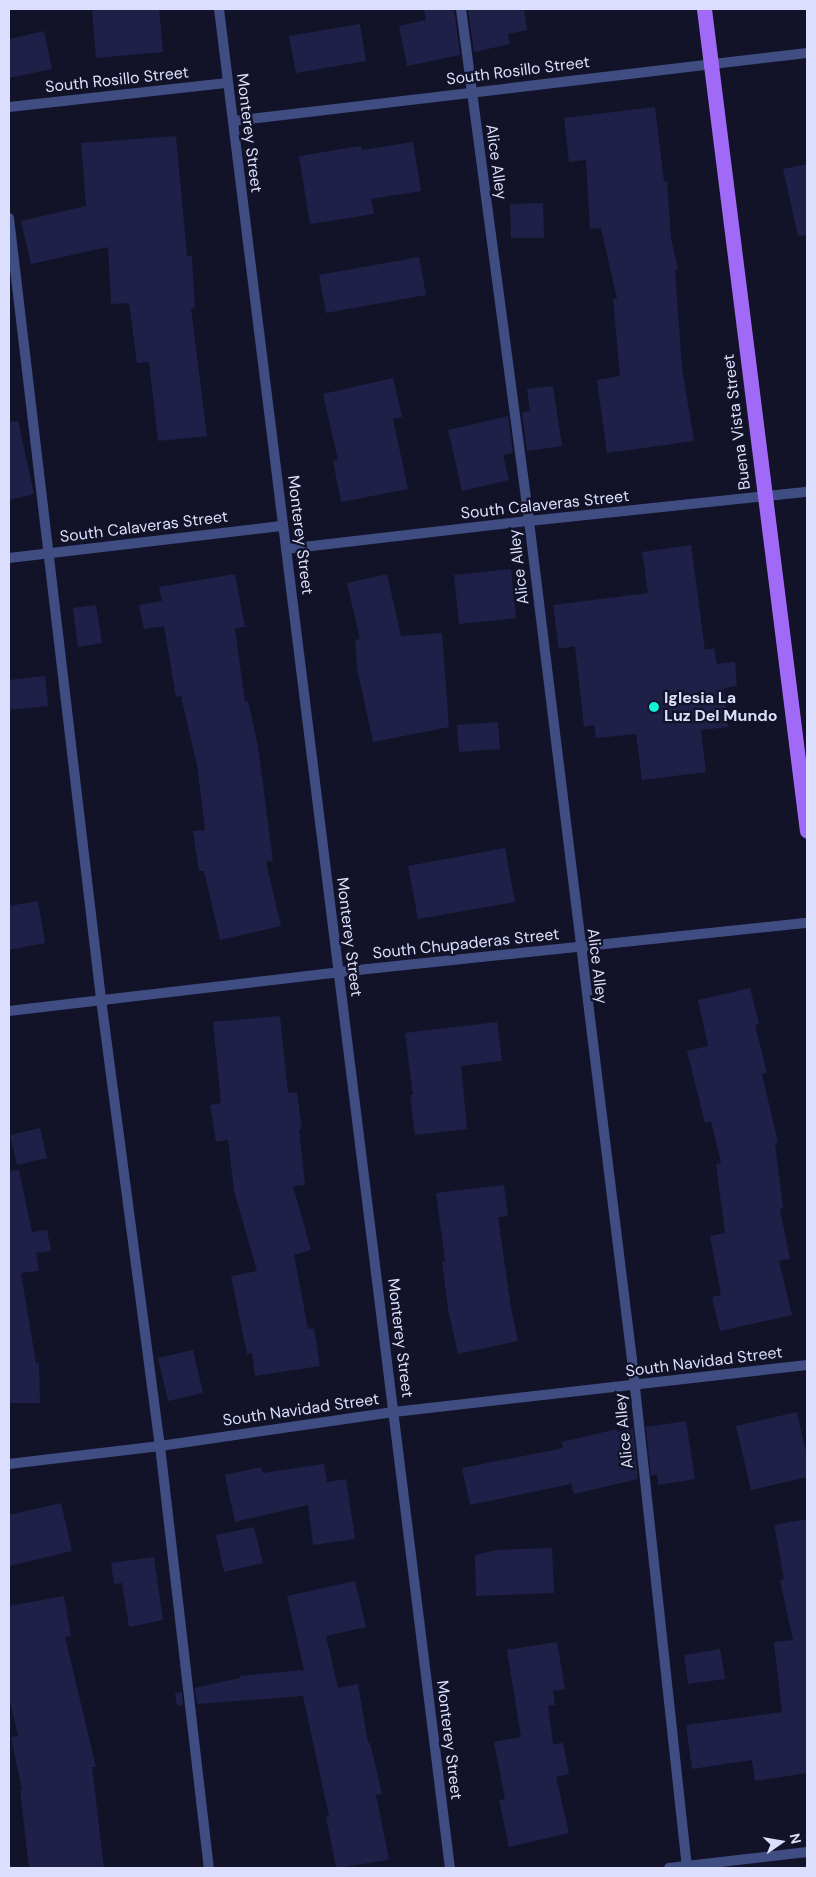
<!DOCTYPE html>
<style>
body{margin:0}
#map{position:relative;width:816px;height:1877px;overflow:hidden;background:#121328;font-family:"DM Sans",sans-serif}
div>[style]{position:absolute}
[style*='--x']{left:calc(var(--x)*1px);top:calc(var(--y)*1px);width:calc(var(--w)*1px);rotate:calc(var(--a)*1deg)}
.building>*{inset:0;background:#1f2047}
.service>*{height:10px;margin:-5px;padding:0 5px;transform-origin:5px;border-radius:5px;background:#404d83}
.minor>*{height:10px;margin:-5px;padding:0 5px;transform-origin:5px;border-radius:5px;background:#404d83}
.primary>*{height:15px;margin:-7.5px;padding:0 7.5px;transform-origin:7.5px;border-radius:7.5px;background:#a069f6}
.dots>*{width:14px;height:14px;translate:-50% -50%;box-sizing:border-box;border:2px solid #121328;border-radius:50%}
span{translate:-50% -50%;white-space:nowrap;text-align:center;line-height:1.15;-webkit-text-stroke:4.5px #121328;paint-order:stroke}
.street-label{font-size:16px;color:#dbdffd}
.poi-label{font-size:16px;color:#dbdffd;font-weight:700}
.left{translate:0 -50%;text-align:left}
.frame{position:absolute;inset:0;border:10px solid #dbdffd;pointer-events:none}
.north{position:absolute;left:756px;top:1817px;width:50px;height:50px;-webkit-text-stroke:4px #121328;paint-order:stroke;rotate:77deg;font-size:14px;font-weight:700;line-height:20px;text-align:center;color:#dbdffd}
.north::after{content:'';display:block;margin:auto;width:18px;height:22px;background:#dbdffd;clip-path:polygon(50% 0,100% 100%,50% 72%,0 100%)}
</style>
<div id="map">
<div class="building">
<div style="clip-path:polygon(92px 9px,159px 9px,163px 52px,96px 58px)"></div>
<div style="clip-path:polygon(424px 9px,454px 9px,460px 55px,407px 66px,399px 26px,426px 20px)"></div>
<div style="clip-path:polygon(468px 9px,524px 9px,527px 30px,508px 34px,510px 44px,474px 52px)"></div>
<div style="clip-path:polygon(360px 24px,366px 61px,296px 73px,289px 36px)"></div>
<div style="clip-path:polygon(44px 31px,52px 69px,9px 78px,9px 39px)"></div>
<div style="clip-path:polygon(655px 107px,664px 182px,667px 181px,671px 238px,678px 269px,675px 270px,682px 368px,694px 441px,607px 453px,597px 380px,620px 376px,613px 299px,617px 299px,601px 228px,590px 229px,586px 160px,569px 162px,564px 118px)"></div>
<div style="clip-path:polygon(176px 136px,187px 256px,192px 256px,195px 308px,191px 309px,207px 436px,158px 441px,149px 362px,137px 363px,129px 303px,111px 304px,108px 247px,31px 264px,21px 221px,86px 206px,81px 143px)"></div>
<div style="clip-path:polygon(413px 142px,421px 191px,371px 199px,374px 214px,310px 224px,299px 156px,361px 146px,362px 150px)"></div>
<div style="clip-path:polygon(807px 164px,807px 235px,798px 236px,783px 169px)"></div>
<div style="clip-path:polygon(543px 203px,544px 238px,511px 238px,510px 204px)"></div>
<div style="clip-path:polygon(419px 257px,426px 295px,326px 313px,319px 275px)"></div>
<div style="clip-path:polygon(393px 378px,402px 417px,393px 419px,408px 489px,341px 502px,333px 461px,338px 460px,323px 394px)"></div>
<div style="clip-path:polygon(553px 386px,562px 446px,527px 451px,522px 413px,530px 411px,527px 389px)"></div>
<div style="clip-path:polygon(508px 416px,513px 453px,503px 455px,509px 480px,462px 491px,448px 430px)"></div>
<div style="clip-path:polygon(18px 421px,34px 494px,9px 500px,9px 422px)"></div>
<div style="clip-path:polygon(691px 545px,705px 650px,714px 648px,717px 664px,735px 662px,737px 686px,724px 688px,728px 727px,701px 730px,706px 772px,642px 780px,636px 734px,596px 738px,594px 725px,584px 727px,575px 646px,559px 649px,553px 605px,648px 593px,642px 552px)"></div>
<div style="clip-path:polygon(511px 569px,516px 618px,459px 624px,454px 575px)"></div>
<div style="clip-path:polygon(235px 574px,245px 627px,235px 628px,245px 702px,248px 701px,258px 746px,273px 861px,266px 862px,281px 926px,220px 940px,204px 871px,199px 871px,193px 831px,205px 830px,197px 765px,181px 696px,176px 697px,164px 626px,144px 629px,139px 605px,162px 601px,159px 587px)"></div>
<div style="clip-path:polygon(387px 574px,401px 636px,442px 633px,449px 727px,373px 742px,359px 677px,358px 677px,355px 640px,360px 639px,347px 583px)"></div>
<div style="clip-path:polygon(96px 605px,102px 643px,78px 647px,73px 608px)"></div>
<div style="clip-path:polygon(45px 676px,48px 706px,9px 710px,9px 680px)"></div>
<div style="clip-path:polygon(498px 722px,500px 749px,459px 752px,457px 725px)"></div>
<div style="clip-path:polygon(505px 848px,515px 902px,418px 919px,408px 866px)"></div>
<div style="clip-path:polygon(38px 901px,45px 943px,9px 950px,9px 906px)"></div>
<div style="clip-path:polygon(750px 988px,759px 1024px,755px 1025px,767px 1073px,762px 1074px,778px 1143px,775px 1143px,783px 1208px,780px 1209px,790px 1259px,779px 1261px,792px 1315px,720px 1331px,712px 1297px,721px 1295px,710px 1236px,725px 1233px,716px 1164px,721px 1163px,711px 1121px,705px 1123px,687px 1051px,708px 1046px,698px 1000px)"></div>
<div style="clip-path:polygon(280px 1016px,288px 1093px,297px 1092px,302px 1129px,299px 1129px,305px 1185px,293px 1186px,311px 1250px,294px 1255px,308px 1329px,314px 1328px,320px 1366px,255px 1376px,252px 1353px,247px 1354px,231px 1276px,257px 1271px,234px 1191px,228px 1140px,216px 1142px,210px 1105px,221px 1103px,213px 1022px)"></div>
<div style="clip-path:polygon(497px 1022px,502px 1061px,461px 1066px,467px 1129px,415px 1135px,410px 1095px,413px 1095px,405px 1033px)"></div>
<div style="clip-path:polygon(40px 1128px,47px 1158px,17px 1165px,10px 1135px)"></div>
<div style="clip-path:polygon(19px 1170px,32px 1232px,47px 1230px,51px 1251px,36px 1253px,39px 1271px,21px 1273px,36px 1363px,39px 1363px,40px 1403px,9px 1403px,9px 1171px)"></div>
<div style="clip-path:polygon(504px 1185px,508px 1216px,498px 1217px,511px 1308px,518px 1341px,458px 1354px,448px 1309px,442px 1261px,445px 1261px,436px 1193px)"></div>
<div style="clip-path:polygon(193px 1350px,203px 1393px,168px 1401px,158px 1358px)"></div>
<div style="clip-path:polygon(797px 1412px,807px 1457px,807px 1477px,751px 1490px,736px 1426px)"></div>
<div style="clip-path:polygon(686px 1421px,695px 1479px,658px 1485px,657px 1474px,651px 1476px,646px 1427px)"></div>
<div style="clip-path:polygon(617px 1429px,617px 1432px,633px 1429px,638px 1479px,574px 1494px,571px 1484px,470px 1505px,462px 1468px,563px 1448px,562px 1442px)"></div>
<div style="clip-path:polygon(324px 1464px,327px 1482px,346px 1479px,355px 1539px,313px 1545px,308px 1505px,235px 1522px,225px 1475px,261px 1467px,263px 1473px)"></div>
<div style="clip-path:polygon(61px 1503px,72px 1551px,9px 1566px,9px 1515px)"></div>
<div style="clip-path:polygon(807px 1519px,807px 1773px,755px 1781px,752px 1760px,692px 1769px,686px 1725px,782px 1712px,774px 1642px,793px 1640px,780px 1580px,784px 1579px,774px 1525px)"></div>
<div style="clip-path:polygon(254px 1527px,263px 1563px,224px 1572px,216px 1535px)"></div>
<div style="clip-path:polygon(552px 1548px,554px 1593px,476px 1596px,475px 1555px,496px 1550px)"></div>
<div style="clip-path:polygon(154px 1557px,163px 1620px,129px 1627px,122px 1583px,114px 1584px,111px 1563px)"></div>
<div style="clip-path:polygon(355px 1581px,366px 1627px,326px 1636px,338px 1688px,358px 1684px,368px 1743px,370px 1743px,382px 1794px,376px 1795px,389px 1860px,336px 1868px,326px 1817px,329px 1816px,303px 1696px,197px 1704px,195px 1688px,240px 1678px,240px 1676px,304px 1670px,287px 1596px)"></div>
<div style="clip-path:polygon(64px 1596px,71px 1636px,65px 1637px,96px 1767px,92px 1767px,104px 1868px,29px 1868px,20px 1790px,22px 1790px,11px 1737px,18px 1736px,9px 1696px,9px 1606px)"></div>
<div style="clip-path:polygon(557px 1642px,565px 1689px,553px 1691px,555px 1705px,548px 1706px,553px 1744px,563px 1743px,569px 1774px,556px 1777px,569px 1833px,509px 1847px,499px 1800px,505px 1799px,494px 1742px,521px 1737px,507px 1650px)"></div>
<div style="clip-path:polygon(720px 1649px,725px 1679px,688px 1684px,684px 1655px)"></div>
<div style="clip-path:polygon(182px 1692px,183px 1705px,177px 1706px,175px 1693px)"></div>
</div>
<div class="service">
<div style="--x:461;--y:9;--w:516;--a:82.43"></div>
<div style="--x:529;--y:521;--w:845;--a:83"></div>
<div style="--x:632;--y:1360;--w:511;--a:83.82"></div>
<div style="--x:9;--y:218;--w:786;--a:83.28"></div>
<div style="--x:101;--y:999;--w:451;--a:82.5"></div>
<div style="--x:160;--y:1446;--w:425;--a:83.4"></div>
</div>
<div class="minor">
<div style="--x:219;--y:9;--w:1873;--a:82.92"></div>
<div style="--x:9;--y:107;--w:220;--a:-6.3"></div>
<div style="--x:233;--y:121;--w:578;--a:-6.76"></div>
<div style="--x:286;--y:549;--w:245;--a:-6.6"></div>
<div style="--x:529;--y:521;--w:280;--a:-6"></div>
<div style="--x:9;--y:558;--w:276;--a:-6.7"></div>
<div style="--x:9;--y:1011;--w:332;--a:-6.7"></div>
<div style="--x:339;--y:972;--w:471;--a:-6"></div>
<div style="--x:9;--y:1464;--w:152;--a:-6.8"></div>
<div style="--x:160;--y:1446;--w:236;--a:-8.3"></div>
<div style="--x:394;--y:1412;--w:416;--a:-6.5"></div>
<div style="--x:669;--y:1868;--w:139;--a:-6.6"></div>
</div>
<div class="primary">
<div style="--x:704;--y:9;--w:828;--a:82.86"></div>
</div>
<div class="dots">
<div style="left:654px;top:707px;background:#13f0d3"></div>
</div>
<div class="street-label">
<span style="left:518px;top:71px;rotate:-7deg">South Rosillo Street</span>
<span style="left:117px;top:80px;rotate:-6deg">South Rosillo Street</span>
<span style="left:249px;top:133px;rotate:83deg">Monterey Street</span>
<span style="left:496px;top:162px;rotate:82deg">Alice Alley</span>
<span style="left:737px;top:422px;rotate:-97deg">Buena Vista Street</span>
<span style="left:545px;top:505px;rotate:-6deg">South Calaveras Street</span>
<span style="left:144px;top:527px;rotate:-7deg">South Calaveras Street</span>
<span style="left:300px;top:535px;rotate:83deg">Monterey Street</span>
<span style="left:519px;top:567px;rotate:-97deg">Alice Alley</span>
<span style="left:349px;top:937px;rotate:83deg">Monterey Street</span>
<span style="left:466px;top:944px;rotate:-6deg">South Chupaderas Street</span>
<span style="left:597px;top:966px;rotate:83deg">Alice Alley</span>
<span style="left:400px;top:1338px;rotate:83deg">Monterey Street</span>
<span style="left:704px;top:1362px;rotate:-7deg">South Navidad Street</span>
<span style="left:301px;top:1410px;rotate:-8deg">South Navidad Street</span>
<span style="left:624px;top:1431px;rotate:-96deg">Alice Alley</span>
<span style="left:449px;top:1740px;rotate:83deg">Monterey Street</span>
</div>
<div class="poi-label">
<span class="left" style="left:664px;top:707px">Iglesia La<br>Luz Del Mundo</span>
</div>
<div class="frame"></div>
<div class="north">N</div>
</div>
